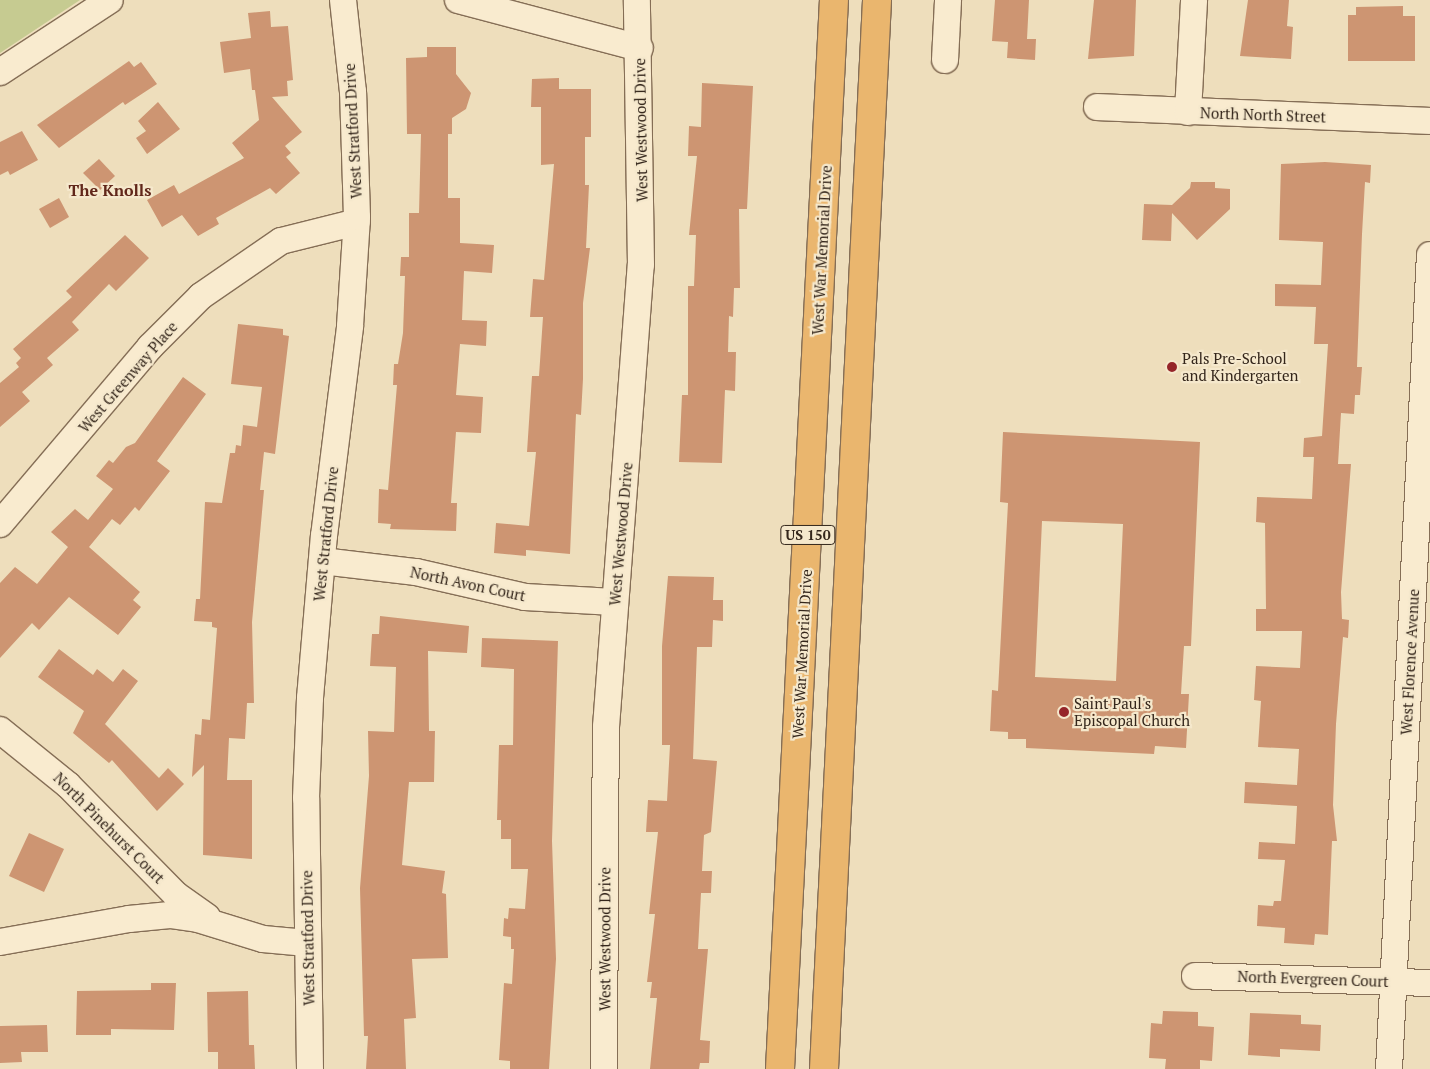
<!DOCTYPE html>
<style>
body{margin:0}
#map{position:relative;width:1430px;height:1069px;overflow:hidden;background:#eedebc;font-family:"PT Serif",serif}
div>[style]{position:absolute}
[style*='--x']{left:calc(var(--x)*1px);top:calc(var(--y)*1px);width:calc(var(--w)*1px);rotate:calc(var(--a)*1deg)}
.green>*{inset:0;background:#c6cb91}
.building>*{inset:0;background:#cd9572}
.roads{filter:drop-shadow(1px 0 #856e56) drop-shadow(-1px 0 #856e56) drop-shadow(0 1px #856e56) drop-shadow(0 -1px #856e56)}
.minor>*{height:26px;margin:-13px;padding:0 13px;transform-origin:13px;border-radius:13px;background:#f9ebcf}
.trunk>*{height:28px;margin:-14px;padding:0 14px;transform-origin:14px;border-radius:14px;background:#eab66e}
.dots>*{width:14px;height:14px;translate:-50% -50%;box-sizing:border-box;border:2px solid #f5e8cc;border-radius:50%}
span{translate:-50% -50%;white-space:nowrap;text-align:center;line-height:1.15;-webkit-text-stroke:4.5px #f5e8cc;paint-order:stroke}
.shield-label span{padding:1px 4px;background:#f5e8cc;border:1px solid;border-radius:4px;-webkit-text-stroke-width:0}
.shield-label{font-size:14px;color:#34261b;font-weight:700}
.street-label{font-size:15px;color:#34261b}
.poi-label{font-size:15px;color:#34261b}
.left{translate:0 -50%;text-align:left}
.neighbourhood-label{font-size:16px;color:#61271a;font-weight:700}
</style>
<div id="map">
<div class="green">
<div style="clip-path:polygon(0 0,80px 0,0 53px)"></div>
</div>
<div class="building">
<div style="clip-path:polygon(995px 0,1029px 0,1027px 39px,1036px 39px,1035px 60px,1007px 58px,1008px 42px,992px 41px)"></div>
<div style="clip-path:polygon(1094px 0,1136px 0,1134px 56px,1088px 59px)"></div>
<div style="clip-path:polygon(1248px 0,1289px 0,1287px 26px,1293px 27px,1291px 59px,1240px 56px)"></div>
<div style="clip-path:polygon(1403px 6px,1403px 16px,1415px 16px,1415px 61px,1348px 61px,1348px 15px,1356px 15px,1356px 7px)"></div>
<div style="clip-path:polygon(270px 11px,271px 27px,288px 26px,293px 80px,287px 81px,288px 96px,272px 97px,302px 132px,285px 146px,291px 153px,286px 157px,300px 173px,276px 194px,270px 188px,216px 218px,219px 224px,198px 236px,182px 215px,162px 227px,147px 200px,174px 185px,179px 194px,244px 158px,232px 143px,259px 120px,255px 90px,252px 90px,250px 69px,224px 73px,220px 42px,251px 38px,248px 13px)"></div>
<div style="clip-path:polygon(427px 47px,456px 47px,456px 74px,471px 93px,466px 109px,452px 118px,452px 134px,448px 134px,448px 198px,460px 198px,460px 243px,494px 245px,492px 273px,464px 271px,462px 320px,487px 321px,486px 346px,460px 344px,456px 395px,483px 397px,481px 433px,456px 432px,451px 503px,457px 503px,456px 531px,390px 529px,391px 524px,378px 523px,379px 489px,388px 490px,397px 385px,393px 385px,394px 364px,398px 364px,403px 333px,405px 276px,400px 276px,401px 257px,409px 257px,409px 213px,419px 213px,421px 134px,407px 134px,406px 58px,427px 57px)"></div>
<div style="clip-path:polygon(129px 61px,134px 67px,141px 62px,157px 84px,125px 105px,123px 102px,59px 148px,37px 125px)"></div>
<div style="clip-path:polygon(559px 78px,559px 89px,591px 89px,591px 137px,585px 137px,585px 185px,589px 185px,586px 248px,590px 248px,583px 303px,583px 379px,581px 415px,576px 414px,570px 554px,526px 550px,526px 556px,494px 553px,496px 523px,529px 526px,536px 452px,527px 452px,532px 376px,539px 376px,543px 317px,530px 317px,533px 279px,544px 280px,554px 164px,541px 165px,541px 107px,531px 107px,532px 79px)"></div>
<div style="clip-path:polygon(702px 83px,753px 86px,747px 209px,739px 209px,740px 288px,734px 288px,733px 317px,729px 316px,728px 352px,736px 352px,735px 391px,725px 390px,722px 463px,679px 462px,682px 395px,688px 395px,688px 286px,694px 286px,696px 235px,689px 235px,697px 156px,688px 156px,689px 126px,701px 127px)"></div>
<div style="clip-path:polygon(158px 102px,180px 129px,147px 154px,136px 138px,146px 131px,138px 121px)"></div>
<div style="clip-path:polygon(22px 131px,38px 160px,10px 175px,8px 171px,0 175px,0 142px)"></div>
<div style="clip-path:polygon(99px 159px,115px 176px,100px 190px,83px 173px)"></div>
<div style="clip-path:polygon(1325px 162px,1371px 165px,1370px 183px,1365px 182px,1362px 234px,1357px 367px,1362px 367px,1360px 395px,1355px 395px,1354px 414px,1341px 413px,1338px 464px,1351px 464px,1341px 592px,1342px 619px,1349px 620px,1348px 638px,1343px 637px,1336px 724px,1333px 805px,1337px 841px,1332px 841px,1328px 935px,1315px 934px,1314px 945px,1284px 943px,1285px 928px,1257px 926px,1258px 905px,1273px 906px,1274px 901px,1281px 901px,1285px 860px,1258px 859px,1259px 842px,1295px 844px,1297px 806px,1244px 803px,1245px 782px,1297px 785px,1299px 749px,1258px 747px,1261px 701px,1254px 700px,1256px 666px,1300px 668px,1302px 631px,1256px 631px,1256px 609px,1266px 609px,1265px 523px,1256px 522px,1257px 497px,1312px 499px,1314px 457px,1303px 457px,1304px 438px,1322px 436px,1328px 344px,1314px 344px,1316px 307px,1275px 306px,1275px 284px,1321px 285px,1323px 242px,1279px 240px,1281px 164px)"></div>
<div style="clip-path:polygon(1191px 182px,1215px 182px,1215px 188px,1230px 189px,1230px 209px,1197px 240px,1172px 213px,1171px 241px,1142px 240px,1144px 204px,1172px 205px,1190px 188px)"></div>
<div style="clip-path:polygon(59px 198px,69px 217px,50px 228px,39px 209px)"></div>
<div style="clip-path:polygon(125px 235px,149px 258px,116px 291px,109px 284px,72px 322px,79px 330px,47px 358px,53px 365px,22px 392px,30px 401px,0 427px,0 383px,19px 367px,16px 363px,21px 358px,13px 349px,72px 297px,66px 291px)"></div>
<div style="clip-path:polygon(238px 324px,283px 329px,283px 335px,289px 336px,275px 454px,264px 452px,260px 490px,264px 490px,252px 622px,254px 703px,247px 703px,245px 739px,229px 738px,227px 780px,252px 780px,252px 859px,203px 855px,204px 765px,192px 777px,195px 734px,201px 735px,202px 719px,210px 720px,217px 628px,212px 627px,212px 622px,194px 621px,196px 599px,200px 599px,205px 502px,222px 503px,230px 453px,235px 453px,236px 445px,241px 446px,243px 425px,257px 427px,262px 387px,231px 384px)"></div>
<div style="clip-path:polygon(183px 377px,206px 394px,157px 461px,170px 471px,139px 511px,135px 507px,120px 525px,112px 519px,89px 547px,140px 592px,133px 600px,141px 607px,118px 635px,69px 597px,39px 630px,32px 623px,0 658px,0 583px,15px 567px,37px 584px,68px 547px,51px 532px,75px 509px,88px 520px,113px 489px,96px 476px,109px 460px,113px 463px,126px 447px,135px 443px)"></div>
<div style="clip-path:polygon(evenodd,1003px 432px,1200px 442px,1191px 646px,1184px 646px,1181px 694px,1189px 694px,1186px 748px,1155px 746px,1154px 754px,1026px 748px,1026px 739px,1008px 739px,1008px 732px,990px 731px,992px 690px,998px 691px,1008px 503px,1000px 502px,1003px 432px,1042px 521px,1123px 524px,1116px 681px,1035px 677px,1042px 521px)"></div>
<div style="clip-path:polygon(668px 576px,714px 577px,713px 600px,723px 600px,723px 621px,713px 620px,712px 647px,697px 647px,693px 759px,717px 761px,711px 832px,704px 835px,702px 871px,712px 871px,711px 893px,701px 893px,698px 949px,708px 949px,700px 1040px,710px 1041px,709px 1063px,700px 1063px,699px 1069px,650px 1069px,657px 998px,650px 998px,652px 982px,647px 982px,655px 914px,649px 914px,658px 832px,646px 832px,648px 800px,667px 801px,670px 745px,662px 745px,662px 646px)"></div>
<div style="clip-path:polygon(380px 616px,469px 626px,467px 653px,428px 651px,429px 731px,435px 731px,434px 782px,409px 782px,402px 865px,445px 871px,442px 893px,446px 894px,448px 958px,412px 959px,416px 1018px,404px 1019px,406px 1069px,366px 1069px,368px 1036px,364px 1036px,360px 888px,369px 776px,368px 731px,394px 732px,396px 667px,370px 666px,372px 634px,379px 634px)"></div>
<div style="clip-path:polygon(482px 638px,558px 641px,552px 841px,556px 959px,549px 1069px,510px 1069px,510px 1061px,499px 1060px,504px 983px,512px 984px,514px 949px,511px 949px,511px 937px,503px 936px,504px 918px,508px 919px,509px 908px,525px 909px,528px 869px,511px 869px,511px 839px,501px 839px,501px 820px,497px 820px,499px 745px,513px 745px,514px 669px,481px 667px)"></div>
<div style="clip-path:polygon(59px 649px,93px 675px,97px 669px,113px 682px,123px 669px,138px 681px,105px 724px,159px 778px,168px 768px,184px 784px,157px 811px,112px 760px,109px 763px,73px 733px,84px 711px,38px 677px)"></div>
<div style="clip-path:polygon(29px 833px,64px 849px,44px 892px,9px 876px)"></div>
<div style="clip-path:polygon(151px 983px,176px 983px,174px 1030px,111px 1029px,111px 1035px,76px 1035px,77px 991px,151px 990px)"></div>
<div style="clip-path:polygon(248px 991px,249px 1045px,254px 1045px,255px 1069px,218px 1069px,218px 1052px,208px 1052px,207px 992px)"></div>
<div style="clip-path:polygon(1163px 1011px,1198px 1012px,1198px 1026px,1214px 1027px,1212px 1061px,1200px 1060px,1200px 1069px,1165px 1069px,1166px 1059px,1149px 1058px,1151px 1023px,1162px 1024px)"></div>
<div style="clip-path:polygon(1250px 1013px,1301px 1015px,1301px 1024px,1321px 1025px,1320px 1051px,1280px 1049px,1280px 1057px,1248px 1055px)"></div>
<div style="clip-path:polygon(47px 1025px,48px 1052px,21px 1052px,22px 1062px,0 1063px,0 1026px)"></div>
</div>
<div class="roads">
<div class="minor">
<div style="--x:458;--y:0;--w:188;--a:14.8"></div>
<div style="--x:945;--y:60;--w:60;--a:-87.1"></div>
<div style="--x:0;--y:72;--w:131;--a:-33.2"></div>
<div style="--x:1097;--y:107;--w:333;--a:2.4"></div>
<div style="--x:1188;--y:112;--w:112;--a:-86.9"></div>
<div style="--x:0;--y:524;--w:232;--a:-49.7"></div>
<div style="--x:150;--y:347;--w:72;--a:-45"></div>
<div style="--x:201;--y:296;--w:97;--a:-34.5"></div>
<div style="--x:281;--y:241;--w:78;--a:-14"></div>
<div style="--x:322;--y:561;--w:95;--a:6.7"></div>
<div style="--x:416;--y:572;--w:112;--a:12.9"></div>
<div style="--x:525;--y:597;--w:89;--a:3.2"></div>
<div style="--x:0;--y:730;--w:87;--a:39"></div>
<div style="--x:68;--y:785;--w:154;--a:45.5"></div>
<div style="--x:176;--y:895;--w:38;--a:35"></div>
<div style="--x:0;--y:942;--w:131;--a:-10.1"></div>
<div style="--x:129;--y:919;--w:41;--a:-5.6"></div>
<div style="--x:170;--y:915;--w:28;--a:8"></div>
<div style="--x:198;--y:919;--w:68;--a:17.1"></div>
<div style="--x:263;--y:939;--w:44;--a:5.2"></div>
<div style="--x:1195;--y:976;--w:235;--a:1.7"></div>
<div style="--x:310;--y:1069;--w:271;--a:-90.8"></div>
<div style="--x:306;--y:798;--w:100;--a:-87.7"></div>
<div style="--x:310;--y:698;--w:163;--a:-85.1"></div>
<div style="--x:324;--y:536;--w:212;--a:-82.9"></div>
<div style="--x:350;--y:326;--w:109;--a:-86.3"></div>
<div style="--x:357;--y:217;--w:125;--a:-91.8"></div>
<div style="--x:353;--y:92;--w:93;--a:-96.2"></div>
<div style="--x:604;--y:1069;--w:342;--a:-89.7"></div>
<div style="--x:606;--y:727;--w:463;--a:-85.7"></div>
<div style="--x:641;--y:265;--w:265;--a:-90.9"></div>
<div style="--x:1389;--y:1069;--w:815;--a:-87.12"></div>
</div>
<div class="trunk">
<div style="--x:780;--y:1069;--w:1070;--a:-87.11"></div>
<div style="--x:824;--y:1069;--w:1070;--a:-87.16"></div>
</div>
</div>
<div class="dots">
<div style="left:1172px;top:367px;background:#952529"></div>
<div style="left:1064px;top:712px;background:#952529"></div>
</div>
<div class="shield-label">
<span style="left:808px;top:535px">US 150</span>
</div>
<div class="street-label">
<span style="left:1263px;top:115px;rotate:2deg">North North Street</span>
<span style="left:641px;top:130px;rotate:-91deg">West Westwood Drive</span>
<span style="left:353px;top:131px;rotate:-93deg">West Stratford Drive</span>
<span style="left:822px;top:250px;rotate:-87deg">West War Memorial Drive</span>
<span style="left:128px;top:377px;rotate:-49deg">West Greenway Place</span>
<span style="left:326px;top:534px;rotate:-84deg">West Stratford Drive</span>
<span style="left:621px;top:534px;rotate:-85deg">West Westwood Drive</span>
<span style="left:468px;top:584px;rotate:12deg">North Avon Court</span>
<span style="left:802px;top:654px;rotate:-87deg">West War Memorial Drive</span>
<span style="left:1410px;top:662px;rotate:-87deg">West Florence Avenue</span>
<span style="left:109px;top:828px;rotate:45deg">North Pinehurst Court</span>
<span style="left:308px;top:938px;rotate:-91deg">West Stratford Drive</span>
<span style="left:605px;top:939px;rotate:-90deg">West Westwood Drive</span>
<span style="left:1313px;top:979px;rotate:2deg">North Evergreen Court</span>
</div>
<div class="poi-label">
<span class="left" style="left:1182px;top:367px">Pals Pre-School<br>and Kindergarten</span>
<span class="left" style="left:1074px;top:712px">Saint Paul's<br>Episcopal Church</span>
</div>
<div class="neighbourhood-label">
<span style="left:110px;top:190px">The Knolls</span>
</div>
</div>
